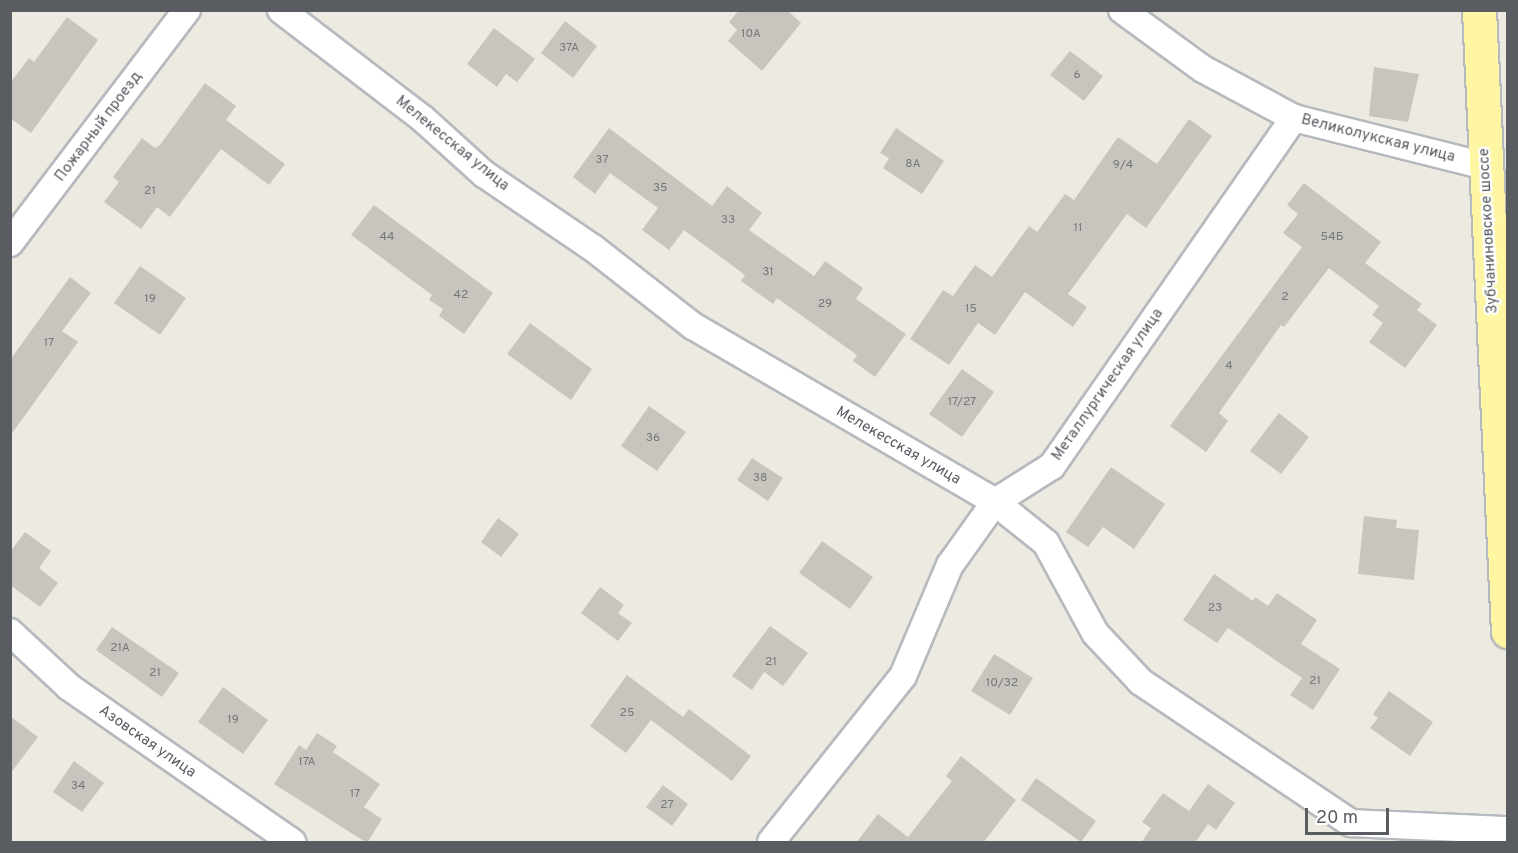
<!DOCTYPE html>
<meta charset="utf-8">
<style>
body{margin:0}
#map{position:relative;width:1518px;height:853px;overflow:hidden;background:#edebe1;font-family:Overpass,sans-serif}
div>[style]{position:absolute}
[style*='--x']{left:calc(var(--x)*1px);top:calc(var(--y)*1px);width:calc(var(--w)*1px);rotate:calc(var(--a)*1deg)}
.building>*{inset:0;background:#c8c5be}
.roads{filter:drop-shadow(2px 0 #b6b9be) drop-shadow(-2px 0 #b6b9be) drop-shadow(0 2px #b6b9be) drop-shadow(0 -2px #b6b9be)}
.street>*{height:26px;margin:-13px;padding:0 13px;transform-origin:13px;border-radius:13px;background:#fff}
.primary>*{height:33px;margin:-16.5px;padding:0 16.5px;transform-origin:16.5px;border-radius:16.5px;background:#fff6a4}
span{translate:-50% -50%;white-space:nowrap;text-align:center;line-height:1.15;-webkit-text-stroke:4.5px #fff;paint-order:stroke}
.number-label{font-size:12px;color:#757779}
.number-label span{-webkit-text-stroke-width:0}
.street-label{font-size:15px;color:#595d62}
.frame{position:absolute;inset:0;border:12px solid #595d62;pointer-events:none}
.scale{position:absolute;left:1305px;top:808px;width:84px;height:27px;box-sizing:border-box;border:3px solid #595d62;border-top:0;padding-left:8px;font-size:18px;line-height:21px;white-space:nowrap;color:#595d62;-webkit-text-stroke:4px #fff;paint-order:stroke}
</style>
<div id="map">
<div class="building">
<div style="clip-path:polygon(739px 10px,787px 10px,801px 23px,762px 71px,728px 41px,737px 30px,729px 22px)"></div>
<div style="clip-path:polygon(67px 17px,98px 40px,31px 133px,10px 118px,10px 83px,29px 58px,34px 62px)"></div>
<div style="clip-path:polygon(565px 21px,597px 46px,573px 78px,541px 53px)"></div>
<div style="clip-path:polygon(494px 28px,535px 59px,517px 82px,506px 74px,497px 87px,467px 64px)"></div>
<div style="clip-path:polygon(1070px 51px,1103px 76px,1084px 101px,1050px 75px)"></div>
<div style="clip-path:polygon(1374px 67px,1419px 74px,1408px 122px,1369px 116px)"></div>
<div style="clip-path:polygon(205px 83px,236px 106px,226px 120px,285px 164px,269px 185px,221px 149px,170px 217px,157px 207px,141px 229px,104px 202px,119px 182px,113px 177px,142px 138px,155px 148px,160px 145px)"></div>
<div style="clip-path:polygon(1189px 119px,1212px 136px,1146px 228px,1127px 214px,1068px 294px,1087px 307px,1073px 327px,1025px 292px,995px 335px,978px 323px,949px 365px,910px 339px,943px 290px,953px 296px,975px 265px,992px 277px,1029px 226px,1037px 232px,1065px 194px,1074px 200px,1118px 137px,1157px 164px)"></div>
<div style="clip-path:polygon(609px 128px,712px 206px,727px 186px,762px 213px,749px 230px,814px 276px,825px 261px,863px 288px,856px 299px,906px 334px,875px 377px,853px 361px,857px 355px,777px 298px,773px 304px,741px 281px,745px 275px,684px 230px,669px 250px,642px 230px,658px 208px,610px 173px,595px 194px,573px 177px)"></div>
<div style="clip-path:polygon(896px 128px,944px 161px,922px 194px,883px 168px,889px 158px,880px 153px)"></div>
<div style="clip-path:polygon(1304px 183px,1381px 242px,1365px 263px,1422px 304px,1417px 310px,1437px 325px,1405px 368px,1369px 342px,1383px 323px,1372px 315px,1379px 306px,1329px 268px,1284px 327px,1281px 325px,1219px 413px,1228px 421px,1206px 452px,1170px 426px,1302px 247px,1283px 233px,1298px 214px,1287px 205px)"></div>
<div style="clip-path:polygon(374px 205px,493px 293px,464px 334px,439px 316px,443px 309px,429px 300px,432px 295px,351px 235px)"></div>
<div style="clip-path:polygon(140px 266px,186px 298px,160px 335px,114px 303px)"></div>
<div style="clip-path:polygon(70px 277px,91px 293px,62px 331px,78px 342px,10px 436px,10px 360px)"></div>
<div style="clip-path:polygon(530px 323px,592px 369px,571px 400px,507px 354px)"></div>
<div style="clip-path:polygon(962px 369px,994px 392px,962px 437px,929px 414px)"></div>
<div style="clip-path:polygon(649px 406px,686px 432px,657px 471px,621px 446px)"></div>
<div style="clip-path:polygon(1279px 413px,1309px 437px,1281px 474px,1250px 451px)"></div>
<div style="clip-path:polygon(752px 458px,783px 478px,768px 501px,737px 480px)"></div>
<div style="clip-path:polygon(1111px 467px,1165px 504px,1134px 549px,1103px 527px,1088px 547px,1066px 532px)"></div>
<div style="clip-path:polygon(1364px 516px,1397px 520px,1396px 528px,1419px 530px,1414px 580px,1358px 574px)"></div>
<div style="clip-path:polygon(498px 518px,519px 534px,501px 557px,481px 542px)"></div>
<div style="clip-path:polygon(25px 532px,51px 551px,39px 568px,58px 583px,40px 607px,10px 585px,10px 552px)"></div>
<div style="clip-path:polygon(822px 541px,873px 577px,850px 609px,799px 573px)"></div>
<div style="clip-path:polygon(1214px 574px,1253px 601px,1255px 597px,1268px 606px,1277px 593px,1317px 620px,1301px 644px,1340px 669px,1313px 710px,1290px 695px,1302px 678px,1228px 628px,1217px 643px,1183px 620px)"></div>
<div style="clip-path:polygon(600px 587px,624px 605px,618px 613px,632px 623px,618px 641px,581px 613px)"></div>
<div style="clip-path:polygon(770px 626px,808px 653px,783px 686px,764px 672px,752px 690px,732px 676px)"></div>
<div style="clip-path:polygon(112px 627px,179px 673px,162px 697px,96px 650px)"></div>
<div style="clip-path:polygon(994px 654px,1033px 678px,1010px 715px,971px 691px)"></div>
<div style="clip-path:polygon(627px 675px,683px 717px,689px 709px,751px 756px,732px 781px,651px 720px,626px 753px,590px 726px)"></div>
<div style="clip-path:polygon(223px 687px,268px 720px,243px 754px,198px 722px)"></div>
<div style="clip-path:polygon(1389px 691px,1433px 722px,1410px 756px,1370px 728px,1378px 718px,1373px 714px)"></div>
<div style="clip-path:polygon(10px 716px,38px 737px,10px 774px)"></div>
<div style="clip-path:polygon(317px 733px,337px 746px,333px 752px,380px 784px,364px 807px,382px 819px,367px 843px,274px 784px,299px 745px,306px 750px)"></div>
<div style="clip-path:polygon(961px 756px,1016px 800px,983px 843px,856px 843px,878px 814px,908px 837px,952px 781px,946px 776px)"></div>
<div style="clip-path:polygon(74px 761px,104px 783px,82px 812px,53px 792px)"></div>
<div style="clip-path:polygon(1036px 778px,1096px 821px,1081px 842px,1021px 800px)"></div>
<div style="clip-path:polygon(1208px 784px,1235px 803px,1216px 830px,1208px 824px,1195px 843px,1141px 843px,1151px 828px,1142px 822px,1163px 793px,1189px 811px)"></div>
<div style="clip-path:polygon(663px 785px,688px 804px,672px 826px,646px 807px)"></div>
</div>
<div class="roads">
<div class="street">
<div style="--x:281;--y:10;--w:178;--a:37.5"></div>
<div style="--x:422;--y:118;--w:84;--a:42.1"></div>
<div style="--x:484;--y:174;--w:132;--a:34.2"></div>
<div style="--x:593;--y:248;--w:127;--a:38"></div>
<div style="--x:693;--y:326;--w:350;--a:30.2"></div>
<div style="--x:995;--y:502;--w:65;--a:38.8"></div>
<div style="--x:1046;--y:543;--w:102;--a:61.4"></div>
<div style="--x:1095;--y:633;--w:67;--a:46.8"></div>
<div style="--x:1141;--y:682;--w:253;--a:33.9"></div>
<div style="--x:1351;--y:823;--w:157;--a:2.6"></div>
<div style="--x:1122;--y:10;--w:100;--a:36.1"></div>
<div style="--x:1203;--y:69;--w:103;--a:28.3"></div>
<div style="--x:1294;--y:118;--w:197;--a:14.1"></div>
<div style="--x:10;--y:243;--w:293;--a:-52.8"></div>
<div style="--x:10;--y:632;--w:81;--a:43"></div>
<div style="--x:69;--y:687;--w:272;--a:34.8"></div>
<div style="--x:771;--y:842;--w:212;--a:-51.5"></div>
<div style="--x:903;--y:676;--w:121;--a:-67.1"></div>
<div style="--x:950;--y:565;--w:77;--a:-54.5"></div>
<div style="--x:995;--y:502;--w:67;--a:-32.3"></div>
<div style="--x:1052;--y:466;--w:424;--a:-55.2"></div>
</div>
<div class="primary">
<div style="--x:1479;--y:10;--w:622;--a:87.33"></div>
</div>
</div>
<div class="number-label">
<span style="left:751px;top:35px">10А</span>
<span style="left:569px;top:49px">37А</span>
<span style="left:1077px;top:76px">6</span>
<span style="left:602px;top:161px">37</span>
<span style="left:913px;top:165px">8А</span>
<span style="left:1123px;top:166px">9/4</span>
<span style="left:660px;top:189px">35</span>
<span style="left:150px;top:192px">21</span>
<span style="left:728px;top:221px">33</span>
<span style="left:1078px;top:229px">11</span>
<span style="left:387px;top:238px">44</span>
<span style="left:1332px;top:238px">54Б</span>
<span style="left:768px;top:273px">31</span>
<span style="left:461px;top:296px">42</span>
<span style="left:1285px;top:298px">2</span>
<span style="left:150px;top:300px">19</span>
<span style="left:825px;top:305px">29</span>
<span style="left:971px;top:310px">15</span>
<span style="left:49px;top:344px">17</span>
<span style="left:1229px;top:367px">4</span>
<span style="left:962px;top:403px">17/27</span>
<span style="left:653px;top:439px">36</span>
<span style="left:760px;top:479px">38</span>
<span style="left:1215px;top:609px">23</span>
<span style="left:120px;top:649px">21А</span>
<span style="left:771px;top:663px">21</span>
<span style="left:155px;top:674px">21</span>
<span style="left:1315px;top:682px">21</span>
<span style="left:1002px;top:684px">10/32</span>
<span style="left:627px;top:714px">25</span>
<span style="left:233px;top:721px">19</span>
<span style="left:307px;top:763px">17А</span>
<span style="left:78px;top:787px">34</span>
<span style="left:355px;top:795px">17</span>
<span style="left:667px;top:806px">27</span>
</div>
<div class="street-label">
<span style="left:99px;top:127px;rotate:-53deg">Пожарный проезд</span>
<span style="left:1378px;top:139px;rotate:14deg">Великолукская улица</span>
<span style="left:452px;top:144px;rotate:39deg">Мелекесская улица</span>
<span style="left:1489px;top:231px;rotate:-93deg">Зубчаниновское шоссе</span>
<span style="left:1108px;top:385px;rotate:-55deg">Металлургическая улица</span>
<span style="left:898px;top:446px;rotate:30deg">Мелекесская улица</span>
<span style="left:147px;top:742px;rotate:35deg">Азовская улица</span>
</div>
<div class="frame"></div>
<div class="scale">20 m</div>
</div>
